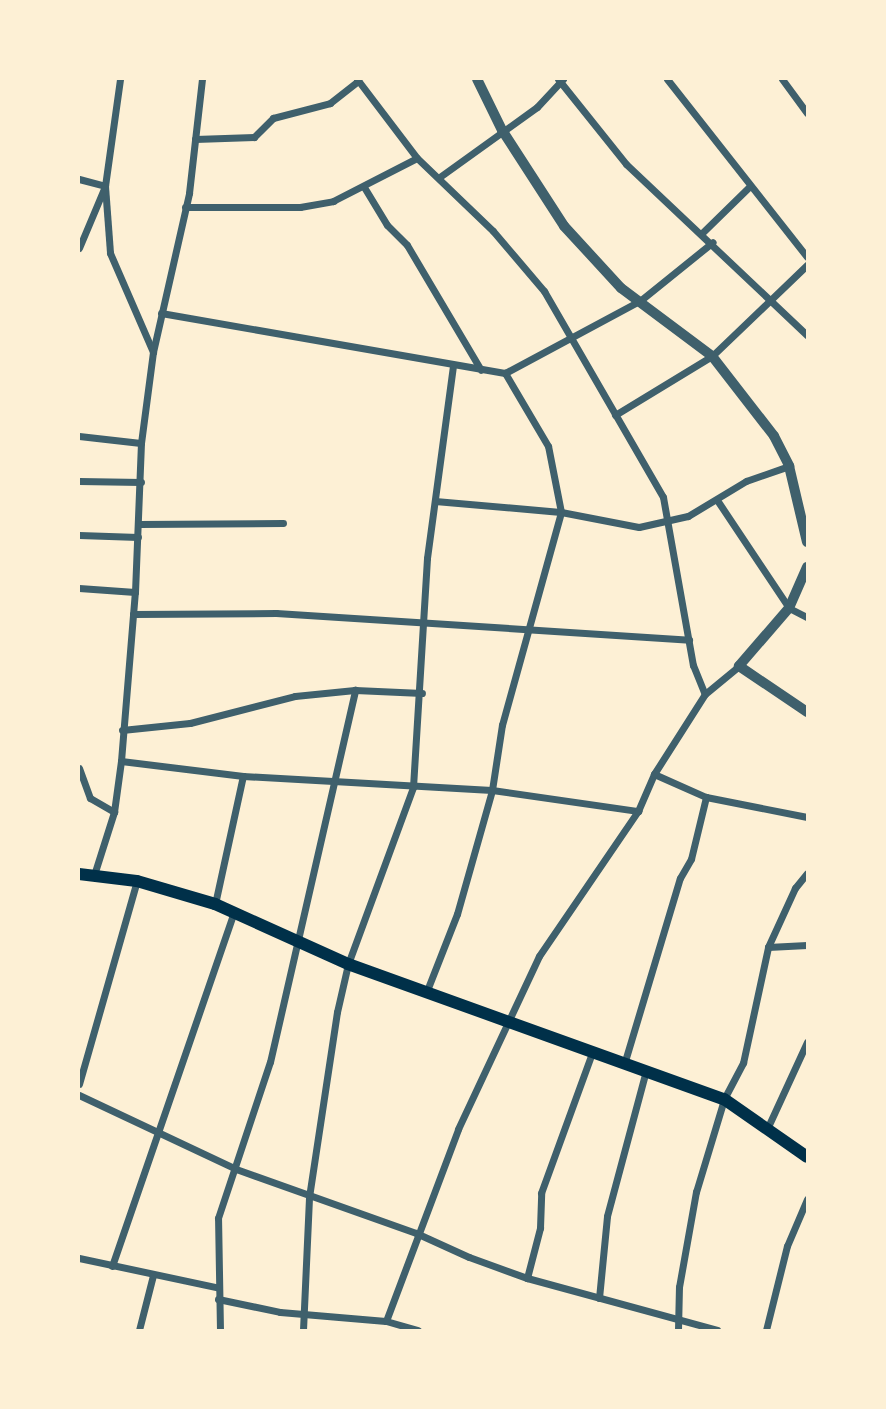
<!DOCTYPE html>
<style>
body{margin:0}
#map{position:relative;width:886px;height:1409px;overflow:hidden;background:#fdf0d5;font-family:"Titillium Web",sans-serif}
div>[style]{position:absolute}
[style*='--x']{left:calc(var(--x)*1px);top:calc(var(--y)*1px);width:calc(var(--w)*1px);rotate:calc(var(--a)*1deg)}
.minor>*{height:7px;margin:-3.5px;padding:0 3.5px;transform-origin:3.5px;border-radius:3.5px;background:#3f606c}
.tertiary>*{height:10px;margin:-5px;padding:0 5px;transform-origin:5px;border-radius:5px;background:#3f606c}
.secondary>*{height:12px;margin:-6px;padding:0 6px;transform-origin:6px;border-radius:6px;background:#003049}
span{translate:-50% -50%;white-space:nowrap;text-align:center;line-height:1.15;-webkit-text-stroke:6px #fdf0d5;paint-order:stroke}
.frame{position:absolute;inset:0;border:80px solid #fdf0d5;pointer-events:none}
</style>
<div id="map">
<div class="minor">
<div style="--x:357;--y:79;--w:99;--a:52.8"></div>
<div style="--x:417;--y:158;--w:105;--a:43.8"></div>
<div style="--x:493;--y:231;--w:79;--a:49.6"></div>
<div style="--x:544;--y:291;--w:238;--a:60"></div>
<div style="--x:663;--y:497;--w:171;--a:79.9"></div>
<div style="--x:693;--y:665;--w:31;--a:68"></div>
<div style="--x:558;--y:79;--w:109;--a:51.3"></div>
<div style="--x:626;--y:164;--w:249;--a:43.4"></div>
<div style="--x:667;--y:79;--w:226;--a:51.8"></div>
<div style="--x:782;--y:79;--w:42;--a:53.7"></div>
<div style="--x:195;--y:139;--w:59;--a:-1.9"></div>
<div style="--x:254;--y:137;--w:27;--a:-45"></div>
<div style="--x:273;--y:118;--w:59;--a:-14.7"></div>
<div style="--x:330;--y:103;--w:36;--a:-38"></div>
<div style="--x:441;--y:176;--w:118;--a:-35.7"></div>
<div style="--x:537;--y:107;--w:38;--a:-47"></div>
<div style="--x:79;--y:179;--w:27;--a:15"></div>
<div style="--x:105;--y:186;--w:67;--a:85.7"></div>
<div style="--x:110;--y:253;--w:108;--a:66.5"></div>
<div style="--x:364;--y:187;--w:44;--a:58.8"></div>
<div style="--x:387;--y:225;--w:28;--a:45"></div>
<div style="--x:407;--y:245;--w:145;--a:59.4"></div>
<div style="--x:185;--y:207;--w:115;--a:0"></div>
<div style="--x:300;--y:207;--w:34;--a:-10"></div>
<div style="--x:333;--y:201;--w:94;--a:-27.1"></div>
<div style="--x:703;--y:232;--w:64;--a:-44.4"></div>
<div style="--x:79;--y:248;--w:67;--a:-67.2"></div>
<div style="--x:105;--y:186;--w:108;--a:-82"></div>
<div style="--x:161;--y:313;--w:349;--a:9.9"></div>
<div style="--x:505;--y:373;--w:154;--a:-28.2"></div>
<div style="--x:641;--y:300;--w:92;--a:-38.9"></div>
<div style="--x:615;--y:415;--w:114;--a:-31.3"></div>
<div style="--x:712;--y:356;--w:132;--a:-43.8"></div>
<div style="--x:79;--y:436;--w:62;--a:6.4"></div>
<div style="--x:79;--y:481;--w:62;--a:0.9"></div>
<div style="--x:717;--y:500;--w:130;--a:56.3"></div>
<div style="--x:789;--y:608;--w:20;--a:27"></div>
<div style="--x:435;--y:501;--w:126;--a:5"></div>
<div style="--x:561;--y:512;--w:79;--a:10.9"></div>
<div style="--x:639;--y:527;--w:50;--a:-12.7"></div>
<div style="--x:688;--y:516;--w:68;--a:-31.1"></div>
<div style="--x:746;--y:481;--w:46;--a:-19.2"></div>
<div style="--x:139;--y:524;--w:144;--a:-0.4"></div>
<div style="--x:79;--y:535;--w:59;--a:1.9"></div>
<div style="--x:79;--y:588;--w:56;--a:4.1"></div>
<div style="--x:133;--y:614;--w:143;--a:-0.4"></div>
<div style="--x:276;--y:613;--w:414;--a:3.7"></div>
<div style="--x:122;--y:730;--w:68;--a:-5.9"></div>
<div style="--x:190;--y:723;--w:108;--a:-14.4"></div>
<div style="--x:295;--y:696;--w:60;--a:-5.7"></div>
<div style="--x:355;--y:690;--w:67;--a:2.6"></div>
<div style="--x:121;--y:761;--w:123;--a:7"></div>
<div style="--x:243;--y:776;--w:249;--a:3.2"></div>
<div style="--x:492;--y:790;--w:148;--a:8.2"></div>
<div style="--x:79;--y:768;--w:32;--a:70"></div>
<div style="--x:90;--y:798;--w:28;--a:30"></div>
<div style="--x:654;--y:774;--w:57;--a:23.9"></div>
<div style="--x:706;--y:797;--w:103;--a:11.2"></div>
<div style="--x:94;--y:875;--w:66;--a:-72.4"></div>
<div style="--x:114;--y:812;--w:51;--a:-82.2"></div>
<div style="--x:121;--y:761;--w:170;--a:-85.3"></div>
<div style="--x:135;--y:592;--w:149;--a:-87.7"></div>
<div style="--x:141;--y:443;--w:92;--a:-82.5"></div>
<div style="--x:153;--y:352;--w:163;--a:-77.2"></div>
<div style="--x:189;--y:193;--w:115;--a:-83.5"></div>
<div style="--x:215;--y:904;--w:131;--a:-77.7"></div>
<div style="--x:768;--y:947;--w:39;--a:-3"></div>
<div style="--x:426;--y:993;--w:85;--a:-68.6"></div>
<div style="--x:457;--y:914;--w:129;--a:-74.2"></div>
<div style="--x:492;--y:790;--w:66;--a:-81.3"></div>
<div style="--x:502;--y:725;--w:221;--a:-74.5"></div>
<div style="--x:561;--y:512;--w:67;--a:-101.1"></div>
<div style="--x:548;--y:446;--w:85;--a:-120.5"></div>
<div style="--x:625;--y:1061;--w:191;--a:-73.3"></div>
<div style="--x:680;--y:878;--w:22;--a:-60"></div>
<div style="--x:691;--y:859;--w:64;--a:-76.4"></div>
<div style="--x:79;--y:1084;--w:211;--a:-74.1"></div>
<div style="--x:79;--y:1095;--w:174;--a:25.2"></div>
<div style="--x:236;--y:1169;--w:191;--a:19.6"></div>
<div style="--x:416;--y:1233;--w:58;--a:24.4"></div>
<div style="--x:469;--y:1257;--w:62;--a:19.9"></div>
<div style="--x:527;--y:1278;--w:197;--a:15.3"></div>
<div style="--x:767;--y:1129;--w:96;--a:-65.3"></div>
<div style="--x:79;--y:1258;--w:140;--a:12"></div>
<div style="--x:112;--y:1266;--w:374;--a:-71"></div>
<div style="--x:527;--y:1278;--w:52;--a:-75.4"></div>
<div style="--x:540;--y:1228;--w:35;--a:-88"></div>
<div style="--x:541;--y:1193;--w:152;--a:-70"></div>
<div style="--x:599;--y:1298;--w:82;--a:-84.4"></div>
<div style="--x:607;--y:1216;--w:151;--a:-75"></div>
<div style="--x:218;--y:1299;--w:63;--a:11.8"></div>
<div style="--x:280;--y:1312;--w:106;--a:4.9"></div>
<div style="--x:386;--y:1321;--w:33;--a:16"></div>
<div style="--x:386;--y:1321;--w:205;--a:-69.4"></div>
<div style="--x:458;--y:1129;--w:191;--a:-64.9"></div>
<div style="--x:539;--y:956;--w:176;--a:-55.7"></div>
<div style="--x:638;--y:811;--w:40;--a:-66.6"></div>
<div style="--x:654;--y:774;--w:95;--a:-57.5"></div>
<div style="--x:705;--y:694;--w:44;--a:-39.5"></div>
<div style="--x:139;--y:1330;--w:57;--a:-75.7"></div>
<div style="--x:220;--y:1330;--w:112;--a:-91"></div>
<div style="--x:218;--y:1218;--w:164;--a:-71.6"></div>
<div style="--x:270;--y:1062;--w:382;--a:-77.1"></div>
<div style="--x:303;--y:1330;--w:133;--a:-87.4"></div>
<div style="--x:309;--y:1197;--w:187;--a:-81.4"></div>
<div style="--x:337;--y:1012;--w:49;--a:-77.1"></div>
<div style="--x:348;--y:964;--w:189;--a:-69.8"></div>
<div style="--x:413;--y:787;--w:229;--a:-86.5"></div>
<div style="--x:427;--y:558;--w:195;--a:-82.3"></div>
<div style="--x:678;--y:1330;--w:43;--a:-88.7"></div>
<div style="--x:679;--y:1287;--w:97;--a:-79.9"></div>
<div style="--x:696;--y:1192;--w:97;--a:-73.2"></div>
<div style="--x:724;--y:1099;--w:41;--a:-62.2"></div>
<div style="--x:743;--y:1063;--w:119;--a:-77.8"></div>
<div style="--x:768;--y:947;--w:65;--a:-65.4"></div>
<div style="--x:795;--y:888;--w:19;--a:-51"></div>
<div style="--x:766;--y:1330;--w:87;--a:-76"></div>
<div style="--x:787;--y:1246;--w:51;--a:-66.9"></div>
</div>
<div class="tertiary">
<div style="--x:477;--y:79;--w:57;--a:63.9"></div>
<div style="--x:502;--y:130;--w:114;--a:57.1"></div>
<div style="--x:564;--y:226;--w:84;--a:47.4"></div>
<div style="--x:621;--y:288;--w:114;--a:36.8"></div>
<div style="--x:712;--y:356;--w:101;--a:52.2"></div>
<div style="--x:774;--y:436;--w:34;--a:63"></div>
<div style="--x:789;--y:466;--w:78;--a:76.7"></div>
<div style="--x:807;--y:567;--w:45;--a:113.7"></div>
<div style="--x:789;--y:608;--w:77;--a:130.8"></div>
<div style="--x:739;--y:666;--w:82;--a:34.1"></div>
</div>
<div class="secondary">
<div style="--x:79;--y:874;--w:58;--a:6.9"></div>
<div style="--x:137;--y:881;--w:81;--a:16.4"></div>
<div style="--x:215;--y:904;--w:146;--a:24.3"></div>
<div style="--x:348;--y:964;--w:400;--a:19.8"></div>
<div style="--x:724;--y:1099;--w:101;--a:34.9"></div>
</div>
<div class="frame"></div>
</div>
